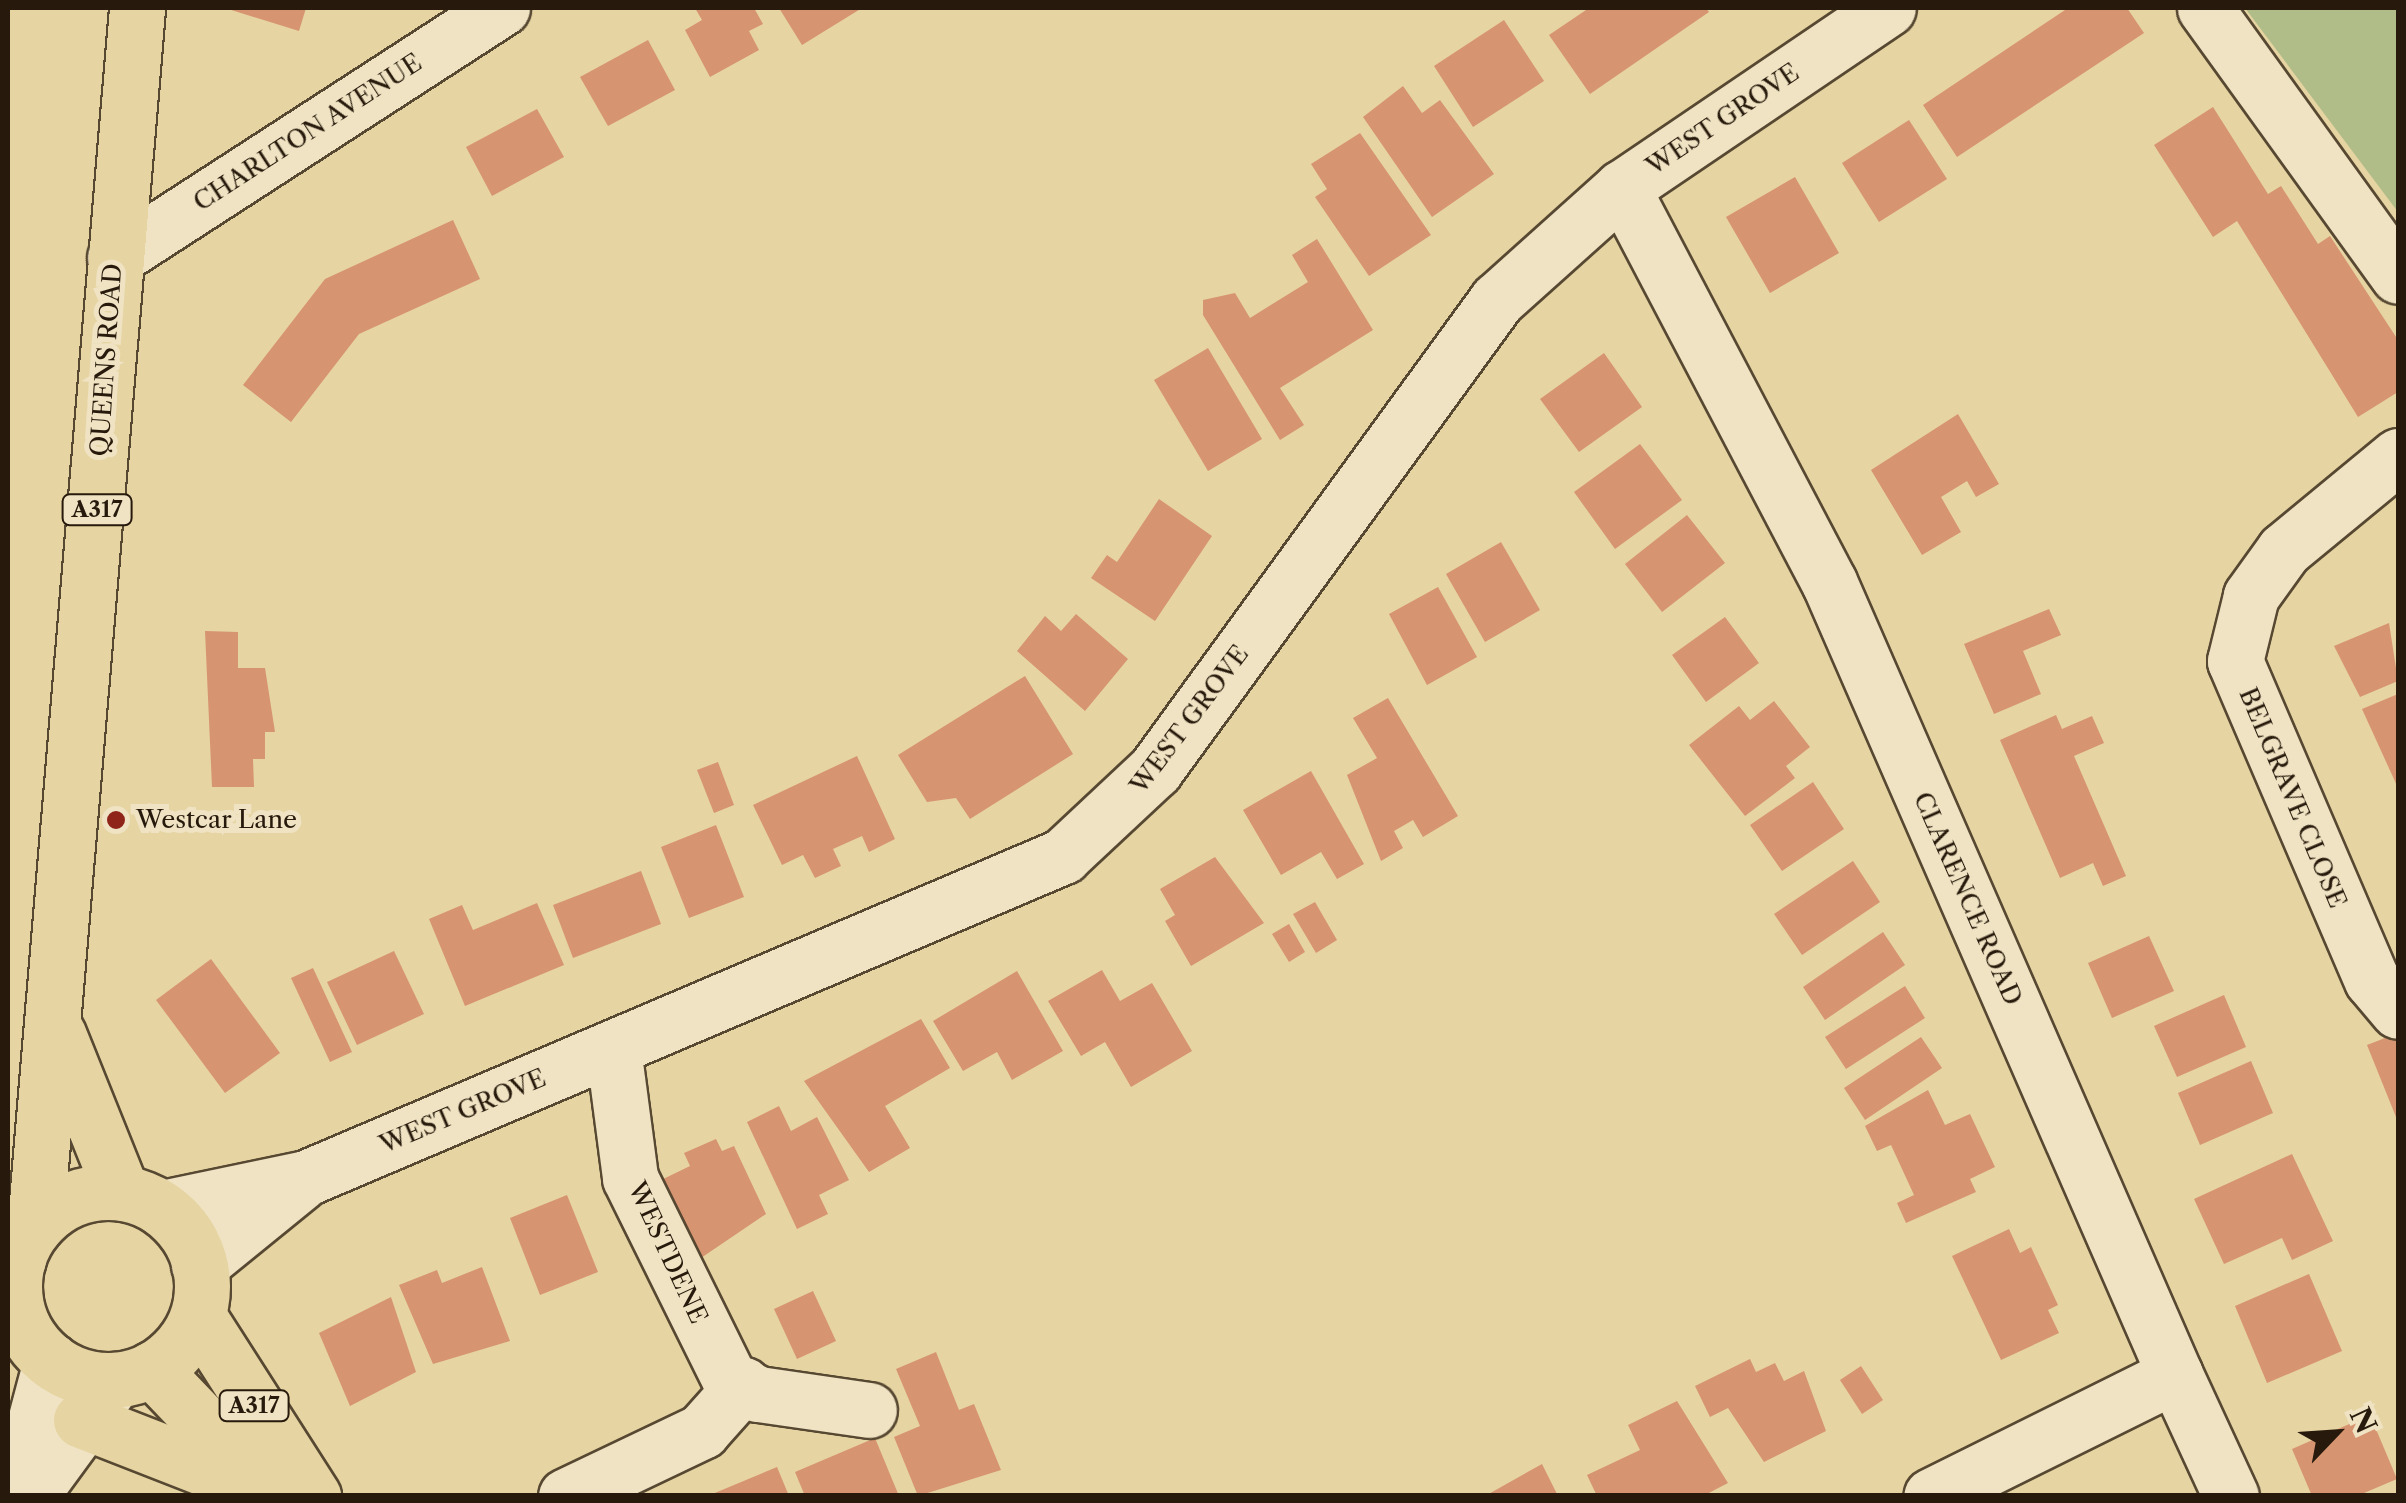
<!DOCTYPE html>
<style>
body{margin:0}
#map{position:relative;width:2406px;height:1503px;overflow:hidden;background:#e6d4a2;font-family:"Libre Caslon Text",serif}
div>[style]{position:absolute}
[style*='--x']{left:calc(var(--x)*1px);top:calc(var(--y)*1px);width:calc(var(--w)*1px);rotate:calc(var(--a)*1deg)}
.green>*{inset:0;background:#b1bd88}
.building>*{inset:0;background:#d79471}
.roads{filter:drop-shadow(2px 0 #574832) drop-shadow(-2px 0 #574832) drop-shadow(0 2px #574832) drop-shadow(0 -2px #574832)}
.minor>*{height:55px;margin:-27.5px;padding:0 27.5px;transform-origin:27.5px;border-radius:27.5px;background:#efe3c3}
.major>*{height:55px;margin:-27.5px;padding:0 27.5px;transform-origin:27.5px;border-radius:27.5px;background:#e6d4a2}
.major>.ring{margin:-27.5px;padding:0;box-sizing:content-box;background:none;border:55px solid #e6d4a2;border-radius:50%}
.dots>*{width:28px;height:28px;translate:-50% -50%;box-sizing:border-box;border:5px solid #efe3c3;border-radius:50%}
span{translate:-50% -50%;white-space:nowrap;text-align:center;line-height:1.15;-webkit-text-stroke:10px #efe3c3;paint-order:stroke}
.shield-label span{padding:2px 8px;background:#efe3c3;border:2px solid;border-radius:8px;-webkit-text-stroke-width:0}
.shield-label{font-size:22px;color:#271a0c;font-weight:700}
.street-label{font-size:25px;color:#271a0c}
.poi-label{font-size:25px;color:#271a0c}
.left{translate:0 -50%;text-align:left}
.frame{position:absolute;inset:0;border:10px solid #271a0c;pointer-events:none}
.north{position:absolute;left:2286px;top:1383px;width:100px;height:100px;-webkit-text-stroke:8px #efe3c3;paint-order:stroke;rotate:65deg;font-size:28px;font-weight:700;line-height:40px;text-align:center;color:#271a0c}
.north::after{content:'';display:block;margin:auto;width:35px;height:45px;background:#271a0c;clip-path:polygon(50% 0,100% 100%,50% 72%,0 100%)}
</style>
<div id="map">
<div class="green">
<div style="clip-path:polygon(2245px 8px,2398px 8px,2398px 212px)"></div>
</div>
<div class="building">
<div style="clip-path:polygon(225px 8px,306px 8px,299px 31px)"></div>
<div style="clip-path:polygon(695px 8px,754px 8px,763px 24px,749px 31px,759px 50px,710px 77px,685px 30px,702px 20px)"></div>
<div style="clip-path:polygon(779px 8px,862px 8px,802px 45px)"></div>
<div style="clip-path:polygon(1589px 8px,1706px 8px,1709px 12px,1590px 94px,1549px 35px)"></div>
<div style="clip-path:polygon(2068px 8px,2127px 8px,2144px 33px,1957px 157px,1923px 105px)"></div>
<div style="clip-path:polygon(1504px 20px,1544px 81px,1473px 127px,1434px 66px)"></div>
<div style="clip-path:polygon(648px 40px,675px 90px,608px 126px,580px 77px)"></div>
<div style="clip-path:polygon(1403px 86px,1422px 113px,1440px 100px,1494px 174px,1432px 217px,1363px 117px)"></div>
<div style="clip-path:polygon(2213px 107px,2268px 194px,2281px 186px,2318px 244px,2330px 236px,2398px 340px,2398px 392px,2358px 417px,2237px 221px,2213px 237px,2154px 145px)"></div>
<div style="clip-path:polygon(537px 109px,564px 157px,492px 196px,466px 147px)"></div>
<div style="clip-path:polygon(1909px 120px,1947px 179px,1879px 222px,1842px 163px)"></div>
<div style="clip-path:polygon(1360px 133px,1431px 235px,1369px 276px,1315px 197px,1327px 189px,1311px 164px)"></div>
<div style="clip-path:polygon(1795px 177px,1839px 253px,1770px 293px,1726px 217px)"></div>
<div style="clip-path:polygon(453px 220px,480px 279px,359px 334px,291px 422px,243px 385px,325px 279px)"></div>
<div style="clip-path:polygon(1317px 239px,1373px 330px,1280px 388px,1304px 425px,1280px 440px,1203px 315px,1203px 300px,1235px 293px,1250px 318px,1308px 282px,1292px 255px)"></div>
<div style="clip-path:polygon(1208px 348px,1262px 439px,1208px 471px,1154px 380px)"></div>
<div style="clip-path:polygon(1604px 353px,1642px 407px,1579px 452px,1540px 399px)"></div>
<div style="clip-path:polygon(1958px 414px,1999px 484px,1976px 497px,1967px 481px,1941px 497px,1961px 532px,1922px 555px,1871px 470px)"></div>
<div style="clip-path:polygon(1640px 444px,1682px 500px,1615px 549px,1574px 492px)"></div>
<div style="clip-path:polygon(1159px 499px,1212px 536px,1155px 621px,1091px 578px,1107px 555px,1117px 562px)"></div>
<div style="clip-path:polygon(1687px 515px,1725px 563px,1662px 612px,1625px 564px)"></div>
<div style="clip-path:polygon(1501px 542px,1540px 610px,1485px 642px,1446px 574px)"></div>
<div style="clip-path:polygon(1438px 587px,1477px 657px,1427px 685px,1389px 614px)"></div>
<div style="clip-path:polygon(2049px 609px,2061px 635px,2023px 651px,2041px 694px,1994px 714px,1964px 644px)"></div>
<div style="clip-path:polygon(1076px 614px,1128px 659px,1085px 711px,1017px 651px,1045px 616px,1061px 631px)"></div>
<div style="clip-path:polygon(1725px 617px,1759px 663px,1706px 702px,1672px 655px)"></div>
<div style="clip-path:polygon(2389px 623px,2398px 681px,2360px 697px,2334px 646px)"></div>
<div style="clip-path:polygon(205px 631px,238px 632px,238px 668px,265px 668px,275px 732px,265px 732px,265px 759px,253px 759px,254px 787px,212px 787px)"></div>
<div style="clip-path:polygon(1025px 676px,1073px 754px,970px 819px,956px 798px,927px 802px,898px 755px)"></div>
<div style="clip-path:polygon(2398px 694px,2398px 788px,2362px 709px)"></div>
<div style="clip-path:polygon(1388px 698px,1458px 816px,1423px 837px,1413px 820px,1394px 831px,1403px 848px,1381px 861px,1347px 775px,1377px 758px,1353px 718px)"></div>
<div style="clip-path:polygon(1774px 701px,1810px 747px,1786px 766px,1795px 778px,1745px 816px,1689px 745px,1739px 706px,1750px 720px)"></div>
<div style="clip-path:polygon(2056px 715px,2062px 729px,2092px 716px,2104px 743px,2074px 756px,2126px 876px,2103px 886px,2093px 863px,2060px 878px,2000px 740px)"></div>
<div style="clip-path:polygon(857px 756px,895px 839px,869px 852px,862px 836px,833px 849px,841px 866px,815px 878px,803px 855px,782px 865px,753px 805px)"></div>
<div style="clip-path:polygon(718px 762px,734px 805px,714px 813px,697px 770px)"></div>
<div style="clip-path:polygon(1311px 771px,1364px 864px,1337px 879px,1321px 852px,1281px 875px,1243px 810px)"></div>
<div style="clip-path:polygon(1813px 782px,1844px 829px,1782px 871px,1750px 825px)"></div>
<div style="clip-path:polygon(716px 825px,744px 897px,689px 918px,661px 847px)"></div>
<div style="clip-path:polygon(1215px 857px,1264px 923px,1191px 966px,1165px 921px,1175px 915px,1160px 889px)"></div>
<div style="clip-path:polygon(1853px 861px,1880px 902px,1802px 955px,1774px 914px)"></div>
<div style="clip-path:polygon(641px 871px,661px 924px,573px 958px,553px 905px)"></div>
<div style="clip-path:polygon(1315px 902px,1337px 940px,1316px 953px,1293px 914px)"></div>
<div style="clip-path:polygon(537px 903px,564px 965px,465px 1006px,429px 919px,462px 905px,473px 930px)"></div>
<div style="clip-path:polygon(1289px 924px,1305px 952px,1289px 962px,1272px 934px)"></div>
<div style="clip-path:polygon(1883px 932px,1905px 965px,1825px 1020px,1803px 987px)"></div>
<div style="clip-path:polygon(2149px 936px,2174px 991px,2112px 1018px,2088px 963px)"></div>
<div style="clip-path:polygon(394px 951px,424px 1014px,357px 1045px,327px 982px)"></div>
<div style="clip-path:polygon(211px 959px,280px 1053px,225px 1093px,156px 1000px)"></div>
<div style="clip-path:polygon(313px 968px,352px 1052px,330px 1062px,291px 978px)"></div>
<div style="clip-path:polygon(1102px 970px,1120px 1001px,1152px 983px,1192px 1051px,1131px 1087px,1105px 1042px,1081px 1056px,1048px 1001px)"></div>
<div style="clip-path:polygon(1017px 971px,1063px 1051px,1012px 1080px,997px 1052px,963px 1071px,933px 1021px)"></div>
<div style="clip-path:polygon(1905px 986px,1925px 1018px,1846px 1069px,1825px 1037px)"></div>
<div style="clip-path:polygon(2224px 995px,2246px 1047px,2177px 1077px,2154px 1026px)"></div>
<div style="clip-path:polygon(921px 1019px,950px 1068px,885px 1106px,910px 1148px,869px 1172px,804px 1081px)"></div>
<div style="clip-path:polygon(2398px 1033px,2398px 1122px,2367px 1045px)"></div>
<div style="clip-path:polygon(1921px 1037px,1942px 1068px,1865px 1120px,1844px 1088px)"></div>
<div style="clip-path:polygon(2251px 1061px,2273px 1113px,2200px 1145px,2178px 1093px)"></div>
<div style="clip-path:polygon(1928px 1090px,1945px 1125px,1970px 1114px,1995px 1167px,1970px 1179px,1976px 1192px,1906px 1223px,1897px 1203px,1914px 1195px,1891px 1145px,1877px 1151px,1865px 1126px)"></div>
<div style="clip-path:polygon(779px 1106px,791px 1131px,817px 1117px,849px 1180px,819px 1195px,828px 1214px,797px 1229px,747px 1122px)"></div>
<div style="clip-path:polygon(716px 1139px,722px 1151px,734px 1146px,766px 1214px,698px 1260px,655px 1183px,690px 1166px,684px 1153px)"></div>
<div style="clip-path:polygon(2292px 1154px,2333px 1241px,2292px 1260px,2282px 1238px,2224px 1264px,2194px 1199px)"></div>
<div style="clip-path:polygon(567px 1195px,598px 1272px,540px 1295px,510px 1218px)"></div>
<div style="clip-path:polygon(2009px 1229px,2020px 1253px,2031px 1247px,2058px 1305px,2048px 1310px,2059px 1333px,2001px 1360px,1952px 1256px)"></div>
<div style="clip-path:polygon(482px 1267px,510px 1341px,433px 1364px,399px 1285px,437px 1270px,442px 1283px)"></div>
<div style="clip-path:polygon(2309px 1274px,2342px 1351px,2267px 1383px,2235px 1306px)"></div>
<div style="clip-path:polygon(813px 1291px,836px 1341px,797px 1359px,774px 1309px)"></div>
<div style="clip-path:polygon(391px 1297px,416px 1372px,350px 1406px,319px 1333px)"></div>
<div style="clip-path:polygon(936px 1352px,959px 1410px,974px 1404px,1001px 1470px,918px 1496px,894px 1437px,920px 1426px,896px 1369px)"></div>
<div style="clip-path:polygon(1750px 1359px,1756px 1372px,1775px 1363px,1784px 1381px,1804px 1371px,1826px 1431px,1764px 1462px,1728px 1408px,1710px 1417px,1695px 1386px)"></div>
<div style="clip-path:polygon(1861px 1366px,1883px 1400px,1862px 1414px,1840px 1380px)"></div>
<div style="clip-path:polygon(1677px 1401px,1728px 1483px,1703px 1496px,1597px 1496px,1587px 1475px,1640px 1450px,1628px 1425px)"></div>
<div style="clip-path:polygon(2370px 1415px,2397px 1479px,2357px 1496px,2312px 1496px,2292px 1449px)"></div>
<div style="clip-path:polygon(875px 1438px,899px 1496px,805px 1496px,795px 1472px)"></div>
<div style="clip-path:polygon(1542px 1464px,1558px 1496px,1485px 1496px)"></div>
<div style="clip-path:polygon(777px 1467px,789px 1496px,710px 1496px,710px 1495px)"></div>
</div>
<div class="roads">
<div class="minor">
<div style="--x:2205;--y:8;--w:330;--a:54.2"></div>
<div style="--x:1622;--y:188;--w:445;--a:62.3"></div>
<div style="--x:1829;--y:582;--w:865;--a:66.43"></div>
<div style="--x:2175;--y:1375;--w:272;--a:153.6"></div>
<div style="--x:115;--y:258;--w:461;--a:-32.9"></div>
<div style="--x:2398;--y:456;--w:148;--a:140.5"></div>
<div style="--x:2284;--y:550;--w:57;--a:125.7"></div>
<div style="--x:2251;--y:596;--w:67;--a:103.8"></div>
<div style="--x:2235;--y:661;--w:347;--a:66.8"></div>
<div style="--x:2372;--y:980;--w:40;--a:50"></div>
<div style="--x:613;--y:1048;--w:131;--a:82.5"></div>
<div style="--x:630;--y:1178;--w:223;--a:63.7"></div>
<div style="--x:729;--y:1378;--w:33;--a:29"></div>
<div style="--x:758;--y:1394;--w:112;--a:8.2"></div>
<div style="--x:162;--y:1208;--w:147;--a:-11.8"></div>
<div style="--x:306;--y:1178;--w:823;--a:-23.04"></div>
<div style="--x:1063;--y:856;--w:126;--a:-43.1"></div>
<div style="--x:1155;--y:770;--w:581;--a:-53.96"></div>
<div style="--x:1497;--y:300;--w:168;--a:-41.9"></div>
<div style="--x:1622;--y:188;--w:321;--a:-34.1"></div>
<div style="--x:8;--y:1265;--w:11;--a:-27"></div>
<div style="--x:199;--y:1265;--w:130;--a:-39.1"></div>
<div style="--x:8;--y:1329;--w:16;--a:4"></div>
<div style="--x:2175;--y:1375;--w:133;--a:65.2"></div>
<div style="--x:16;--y:1493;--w:137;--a:-75.1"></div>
<div style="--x:30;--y:1496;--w:144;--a:-53.8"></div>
<div style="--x:566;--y:1496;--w:151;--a:-25.5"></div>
<div style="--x:702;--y:1431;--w:62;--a:-48.3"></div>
</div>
<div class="major">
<div style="--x:58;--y:1034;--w:171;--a:68.1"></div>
<div class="ring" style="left:14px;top:1192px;width:133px;height:133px"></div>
<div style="--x:35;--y:1226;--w:1222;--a:-85.21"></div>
<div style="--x:198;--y:1316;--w:214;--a:57.4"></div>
<div style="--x:152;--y:1369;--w:162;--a:46.3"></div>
<div style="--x:81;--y:1420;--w:204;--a:21.3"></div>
</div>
</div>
<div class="dots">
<div style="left:116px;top:820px;background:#8f2418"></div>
</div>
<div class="shield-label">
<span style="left:97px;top:510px">A317</span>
<span style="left:254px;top:1406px">A317</span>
</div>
<div class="street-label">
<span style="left:1723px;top:120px;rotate:-34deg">WEST GROVE</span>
<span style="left:308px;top:133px;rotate:-33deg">CHARLTON AVENUE</span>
<span style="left:107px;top:360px;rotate:-86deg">QUEENS ROAD</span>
<span style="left:1190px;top:720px;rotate:-53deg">WEST GROVE</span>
<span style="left:2292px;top:798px;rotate:67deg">BELGRAVE CLOSE</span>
<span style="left:1967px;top:899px;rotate:66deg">CLARENCE ROAD</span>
<span style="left:463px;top:1112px;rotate:-23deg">WEST GROVE</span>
<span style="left:667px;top:1253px;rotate:65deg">WESTDENE</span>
</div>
<div class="poi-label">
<span class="left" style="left:136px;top:820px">Westcar Lane</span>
</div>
<div class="frame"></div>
<div class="north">N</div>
</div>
